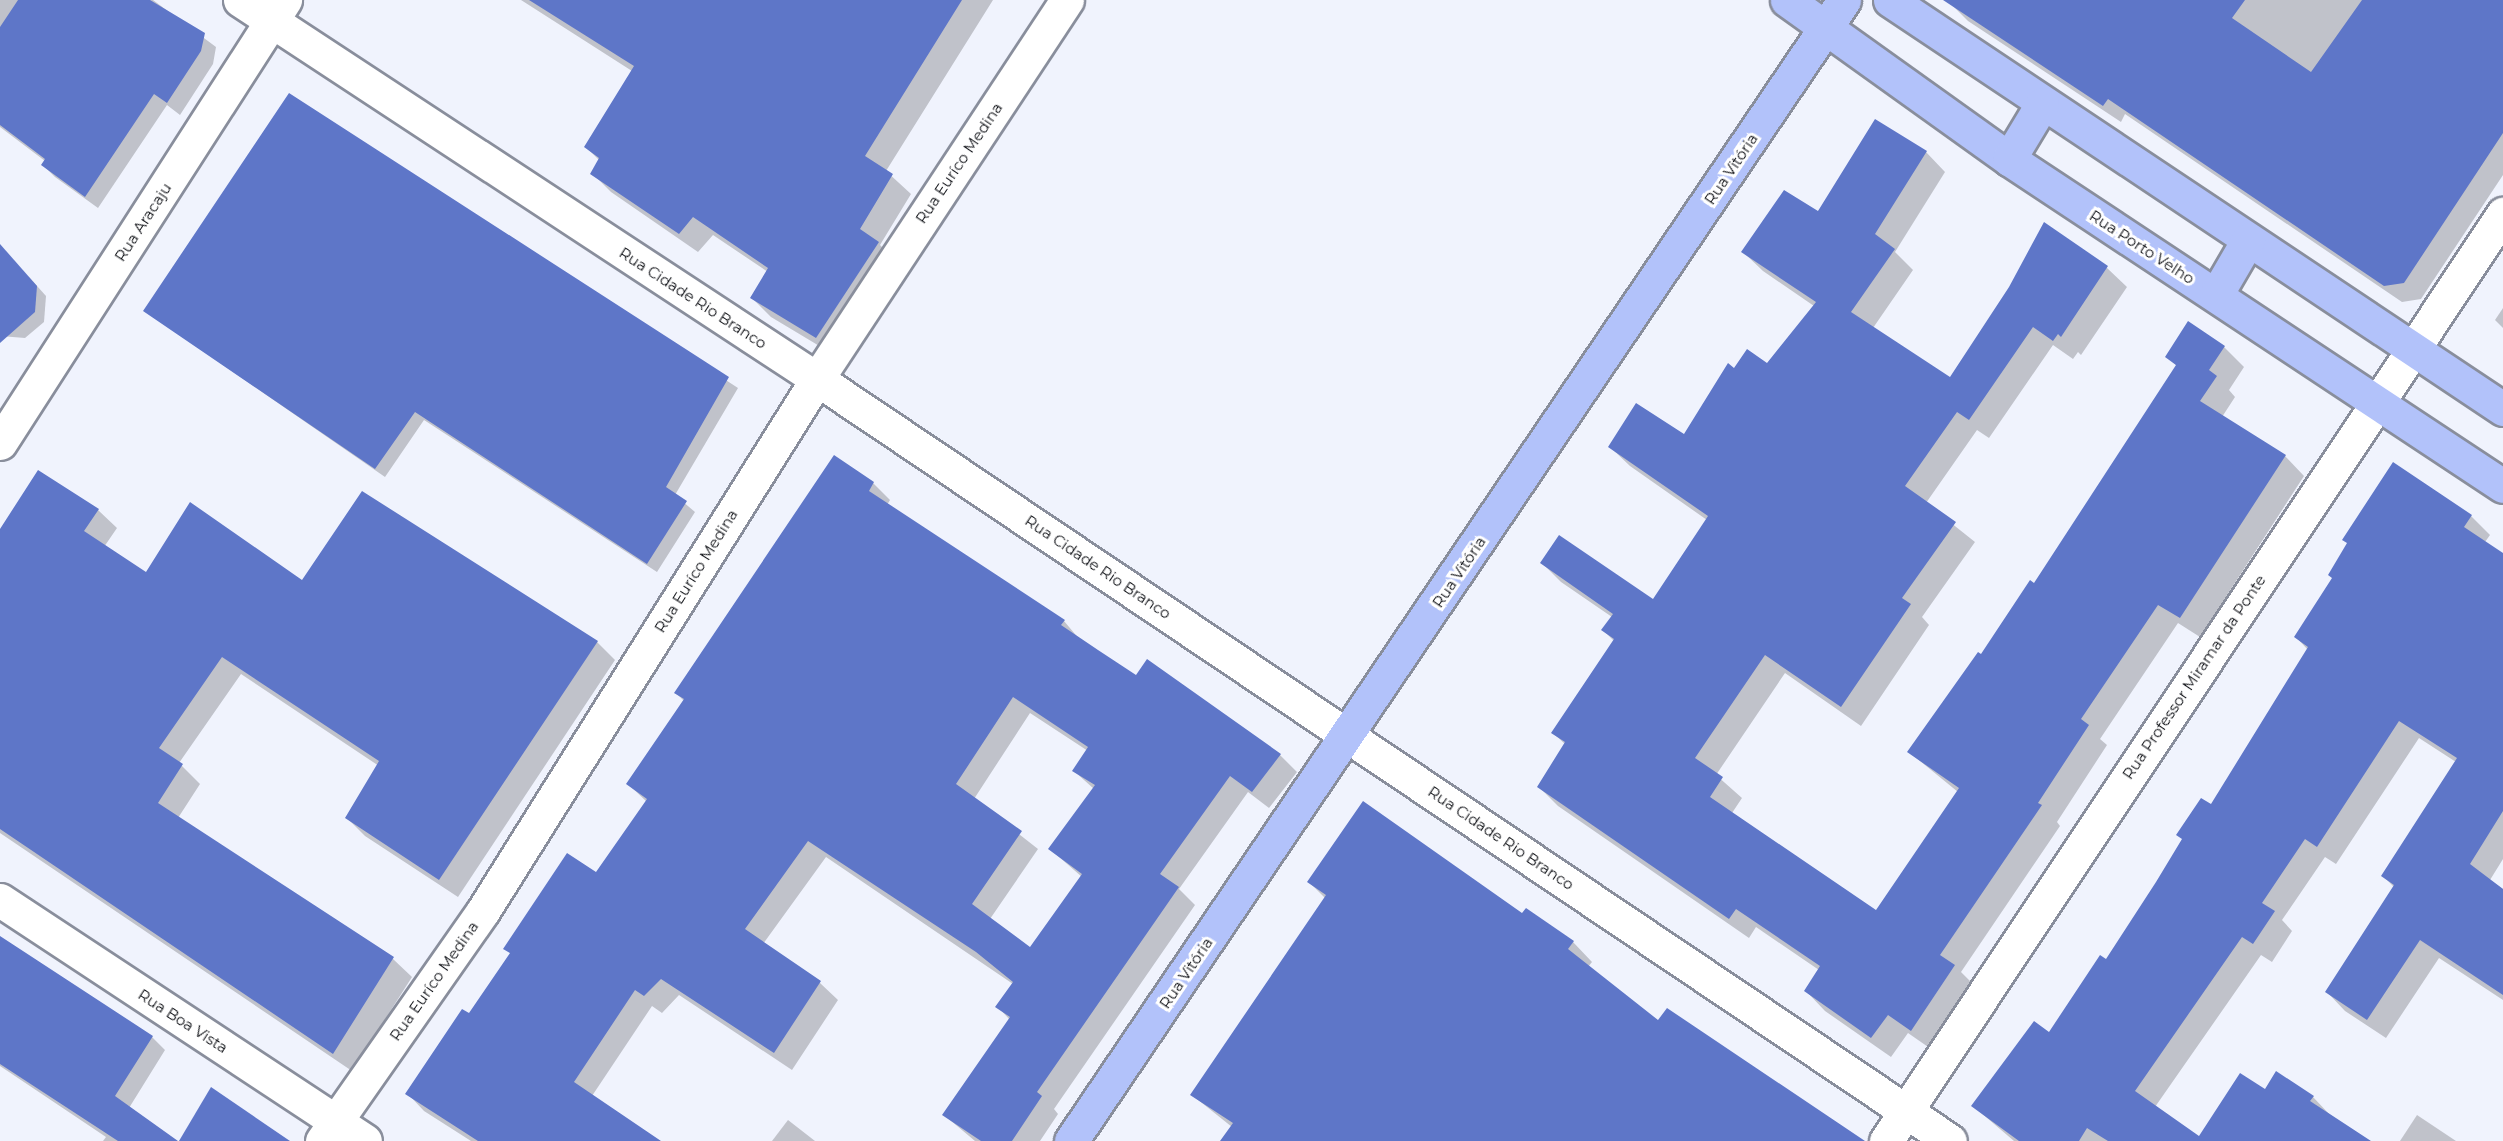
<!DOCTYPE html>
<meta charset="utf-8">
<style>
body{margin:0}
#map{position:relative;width:2503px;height:1141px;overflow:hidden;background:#f0f3fd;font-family:Montserrat,sans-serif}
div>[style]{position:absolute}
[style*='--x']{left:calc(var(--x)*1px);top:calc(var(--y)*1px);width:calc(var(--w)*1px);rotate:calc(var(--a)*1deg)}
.shadow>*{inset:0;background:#0003}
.building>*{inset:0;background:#5e76c8}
.roads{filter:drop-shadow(2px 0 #898e9c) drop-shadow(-2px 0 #898e9c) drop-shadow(0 2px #898e9c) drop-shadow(0 -2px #898e9c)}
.minor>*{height:33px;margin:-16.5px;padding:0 16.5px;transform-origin:16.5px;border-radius:16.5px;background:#fff}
.primary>*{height:33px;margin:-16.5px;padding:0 16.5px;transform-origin:16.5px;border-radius:16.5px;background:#b2c2fa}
span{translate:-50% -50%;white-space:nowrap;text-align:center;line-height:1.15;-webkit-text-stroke:6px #fff;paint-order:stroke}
.street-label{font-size:15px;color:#101217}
</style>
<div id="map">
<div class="shadow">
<div style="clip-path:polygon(0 0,153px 0,216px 47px,213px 64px,180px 115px,167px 105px,98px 208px,55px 177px,43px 165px,45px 161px,0 127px)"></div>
<div style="clip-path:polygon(521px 0,993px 0,886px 171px,911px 194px,880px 245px,897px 262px,836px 356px,771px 317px,752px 298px,768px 272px,713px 235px,698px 252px,611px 192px,592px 173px,600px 161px,586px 147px,632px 71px)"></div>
<div style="clip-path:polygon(1947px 0,2503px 0,2503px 175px,2421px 299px,2402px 302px,2125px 114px,2121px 122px,1968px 21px)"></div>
<div style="clip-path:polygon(289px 95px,738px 388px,675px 495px,695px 512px,657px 572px,424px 420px,385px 477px,145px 311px)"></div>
<div style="clip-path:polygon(1926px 152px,1945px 172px,1895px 252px,1913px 270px,1873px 328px,1950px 379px,2010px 288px,2045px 225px,2107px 268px,2127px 287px,2081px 355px,2078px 352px,2073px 359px,2053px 345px,1989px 438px,1977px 430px,1926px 503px,1975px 542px,1922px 617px,1929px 625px,1861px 726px,1785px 673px,1716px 775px,1742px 798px,1732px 813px,1876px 912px,1958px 792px,1909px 752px,2035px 585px,2177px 366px,2167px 357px,2189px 323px,2224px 347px,2244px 367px,2229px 390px,2235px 397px,2222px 417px,2285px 456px,2304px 476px,2200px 637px,2178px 623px,2100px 739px,2107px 745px,2057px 822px,2060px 826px,1961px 972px,1974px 985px,1931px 1049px,1908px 1033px,1891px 1057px,1825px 1011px,1806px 991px,1819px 970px,1756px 927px,1749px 938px,1558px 806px,1539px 787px,1566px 745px,1553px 733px,1614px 641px,1603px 630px,1612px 617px,1561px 582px,1542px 563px,1654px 601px,1707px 520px,1630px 466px,1610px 447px,1684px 436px,1734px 370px,1768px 365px,1814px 306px,1763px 271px,1743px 252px)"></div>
<div style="clip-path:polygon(0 265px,29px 277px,46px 296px,44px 322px,25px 338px,0 336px)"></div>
<div style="clip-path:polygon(2503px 308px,2503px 328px,2495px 320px)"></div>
<div style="clip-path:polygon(2393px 464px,2471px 516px,2490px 535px,2485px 542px,2503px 555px,2503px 859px,2490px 880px,2503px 889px,2503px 1000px,2439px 958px,2386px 1038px,2345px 1011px,2327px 992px,2394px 887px,2383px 876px,2456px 762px,2419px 738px,2336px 864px,2325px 857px,2282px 920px,2292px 931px,2272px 962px,2261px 955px,2155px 1107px,2199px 1139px,2265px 1091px,2313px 1097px,2331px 1116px,2368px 1141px,2014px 1141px,1973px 1106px,2050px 1034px,2106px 961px,2212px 806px,2308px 650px,2296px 637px,2334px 578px)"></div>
<div style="clip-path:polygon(39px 472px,98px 510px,117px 528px,104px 547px,146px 575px,303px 582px,597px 642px,615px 660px,458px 897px,365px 836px,347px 818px,379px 766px,241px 674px,179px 763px,200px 784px,178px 818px,393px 959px,412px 977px,352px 1071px,0 833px,0 530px)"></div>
<div style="clip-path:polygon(evenodd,873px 483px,890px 500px,887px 505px,1064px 621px,1080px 640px,1137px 677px,1280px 755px,1297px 772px,1269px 808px,1248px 792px,1179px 889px,1195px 905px,1054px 1109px,1058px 1114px,1040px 1141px,975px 1141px,944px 1115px,1010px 1020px,997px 1006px,1013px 984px,826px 857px,763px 944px,820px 983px,838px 1000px,792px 1070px,679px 995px,662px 1013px,652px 1006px,592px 1096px,660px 1141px,471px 1141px,424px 1111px,407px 1093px,469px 1015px,511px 954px,505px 949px,596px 874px,647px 802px,628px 784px,684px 701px,676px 693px,873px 483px,1030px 713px,1088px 751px,1074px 771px,1094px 789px,1050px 849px,1082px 877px,1031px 949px,990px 919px,1038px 849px,974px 799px,1030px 713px)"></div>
<div style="clip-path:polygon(1309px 882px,1522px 915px,1573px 942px,1592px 962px,1588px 967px,1658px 1023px,1858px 1141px,1222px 1141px,1232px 1127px,1192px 1095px,1325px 898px)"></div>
<div style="clip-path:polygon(0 938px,152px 1037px,165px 1050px,129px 1108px,175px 1141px,103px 1141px,106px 1137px,0 1066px)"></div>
<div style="clip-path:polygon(2417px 1115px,2456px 1141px,2400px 1141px)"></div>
<div style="clip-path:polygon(788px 1120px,815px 1141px,772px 1141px)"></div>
</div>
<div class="building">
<div style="clip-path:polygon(18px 0,150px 0,205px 33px,201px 51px,167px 103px,154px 94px,85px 197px,41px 165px,45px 159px,0 125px,0 27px)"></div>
<div style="clip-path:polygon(529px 0,962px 0,865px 156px,893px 174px,860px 229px,879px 242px,816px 338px,750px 298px,768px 268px,693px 217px,679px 234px,590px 174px,599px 158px,584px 147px,634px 66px)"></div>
<div style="clip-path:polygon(1943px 0,2245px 0,2232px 18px,2311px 72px,2362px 0,2503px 0,2503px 133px,2404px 283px,2384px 286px,2108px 99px,2103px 106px)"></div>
<div style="clip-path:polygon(289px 93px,729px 377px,666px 487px,687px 501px,647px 564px,415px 412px,375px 469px,143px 311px)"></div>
<div style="clip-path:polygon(1875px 119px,1927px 151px,1875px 234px,1895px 249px,1851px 312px,1950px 377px,2009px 287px,2044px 222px,2108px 266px,2061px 337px,2058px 334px,2053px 341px,2033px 327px,1969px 420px,1957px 412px,1905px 486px,1956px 522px,1902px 598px,1911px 604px,1841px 707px,1765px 655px,1695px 758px,1723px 777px,1710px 797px,1876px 910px,1959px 788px,1907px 752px,1978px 652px,1981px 654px,2030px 580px,2034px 583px,2176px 365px,2165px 357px,2188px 321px,2225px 346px,2209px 370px,2217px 376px,2200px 401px,2286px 455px,2180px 618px,2158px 605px,2081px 719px,2089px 725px,2038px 803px,2042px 805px,1940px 955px,1955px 965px,1911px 1031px,1888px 1015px,1871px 1038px,1804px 991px,1820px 966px,1736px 909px,1729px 919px,1537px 787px,1565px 742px,1551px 733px,1614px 639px,1601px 630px,1613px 614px,1540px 563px,1559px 535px,1653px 599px,1708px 516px,1608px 447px,1636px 403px,1684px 434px,1728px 363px,1734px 368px,1747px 349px,1767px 363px,1816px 302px,1741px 252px,1784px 190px,1818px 211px)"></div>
<div style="clip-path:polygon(0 244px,37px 286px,35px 312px,0 343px)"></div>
<div style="clip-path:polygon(evenodd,834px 455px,874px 482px,869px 491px,1065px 620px,1061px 625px,1098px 650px,1136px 675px,1147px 659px,1281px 754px,1252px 792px,1230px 776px,1160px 874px,1179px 887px,1037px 1092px,1042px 1096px,1012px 1141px,981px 1141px,942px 1115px,1010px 1017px,995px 1007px,1013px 982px,976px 952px,808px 841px,745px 929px,821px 981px,774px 1053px,661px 979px,644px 996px,635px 990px,574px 1082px,661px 1141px,478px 1141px,405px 1094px,462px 1009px,469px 1013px,510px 953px,503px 949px,567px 853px,596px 872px,647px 799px,626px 784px,684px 699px,674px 693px,834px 455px,1013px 697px,1088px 747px,1072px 771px,1095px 785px,1048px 849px,1082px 874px,1030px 947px,972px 904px,1022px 831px,956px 784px,1013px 697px)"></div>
<div style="clip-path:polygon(2393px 462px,2472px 515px,2464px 527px,2503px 553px,2503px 811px,2470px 864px,2503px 889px,2503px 995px,2420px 940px,2367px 1020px,2325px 992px,2394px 885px,2381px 876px,2457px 758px,2399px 721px,2317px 847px,2305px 839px,2262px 903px,2275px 911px,2253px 944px,2242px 937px,2135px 1091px,2199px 1136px,2240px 1073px,2265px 1089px,2276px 1071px,2314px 1096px,2310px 1101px,2371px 1141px,2108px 1141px,2087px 1128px,2079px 1141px,2019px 1141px,1971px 1106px,2034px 1021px,2049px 1032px,2100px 955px,2106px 959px,2156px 882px,2182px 839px,2176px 835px,2201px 798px,2211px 804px,2308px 647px,2294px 637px,2332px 578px,2328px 575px,2347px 543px,2342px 540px)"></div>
<div style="clip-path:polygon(38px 470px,99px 509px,84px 531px,146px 572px,190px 502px,302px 580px,362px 491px,598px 641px,439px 880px,345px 818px,379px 761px,222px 657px,159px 748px,183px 764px,158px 803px,394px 957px,333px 1054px,0 829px,0 529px)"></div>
<div style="clip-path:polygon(1363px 801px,1522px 913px,1526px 908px,1574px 941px,1568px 949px,1658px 1020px,1667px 1008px,1865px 1141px,1220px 1141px,1233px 1123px,1190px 1095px,1326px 895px,1307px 882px)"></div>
<div style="clip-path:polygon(0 936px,153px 1036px,115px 1096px,178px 1141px,118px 1141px,0 1064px)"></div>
<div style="clip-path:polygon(211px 1087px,290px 1141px,179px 1141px)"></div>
</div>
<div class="roads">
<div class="minor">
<div style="--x:240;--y:0;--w:690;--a:33.3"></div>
<div style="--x:817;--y:379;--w:1365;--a:33.92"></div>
<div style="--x:0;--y:443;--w:527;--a:-57.25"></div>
<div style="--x:0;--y:900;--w:437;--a:33.4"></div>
<div style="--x:322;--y:1141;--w:281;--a:-55"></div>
<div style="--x:483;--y:911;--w:628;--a:-57.88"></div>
<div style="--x:817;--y:379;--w:454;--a:-56.6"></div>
<div style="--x:1886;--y:1141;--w:1114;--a:-56.35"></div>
</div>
<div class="primary">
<div style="--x:1787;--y:0;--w:273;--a:35.6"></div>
<div style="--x:2009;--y:159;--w:592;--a:33.5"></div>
<div style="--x:1890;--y:0;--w:737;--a:33.71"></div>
<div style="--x:2009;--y:159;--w:64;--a:-59"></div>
<div style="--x:2216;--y:295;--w:64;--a:-59.8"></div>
<div style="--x:1071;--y:1141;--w:1378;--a:-55.88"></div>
</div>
</div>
<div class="street-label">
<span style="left:959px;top:163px;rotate:-56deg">Rua Euríco Medina</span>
<span style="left:1731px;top:169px;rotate:-56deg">Rua Vitória</span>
<span style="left:143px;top:222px;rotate:-57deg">Rua Aracaju</span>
<span style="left:2142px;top:247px;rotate:33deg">Rua Porto Velho</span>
<span style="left:693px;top:298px;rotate:33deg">Rua Cidade Rio Branco</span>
<span style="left:1098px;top:567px;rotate:34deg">Rua Cidade Rio Branco</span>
<span style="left:696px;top:571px;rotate:-58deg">Rua Euríco Medina</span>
<span style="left:1459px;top:572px;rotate:-56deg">Rua Vitória</span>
<span style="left:2194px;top:677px;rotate:-56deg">Rua Professor Miramar da Ponte</span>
<span style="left:1501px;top:838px;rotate:34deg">Rua Cidade Rio Branco</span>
<span style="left:1186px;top:973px;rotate:-56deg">Rua Vitória</span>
<span style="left:434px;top:981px;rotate:-55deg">Rua Euríco Medina</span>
<span style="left:183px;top:1021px;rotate:33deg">Rua Boa Vista</span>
</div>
</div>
